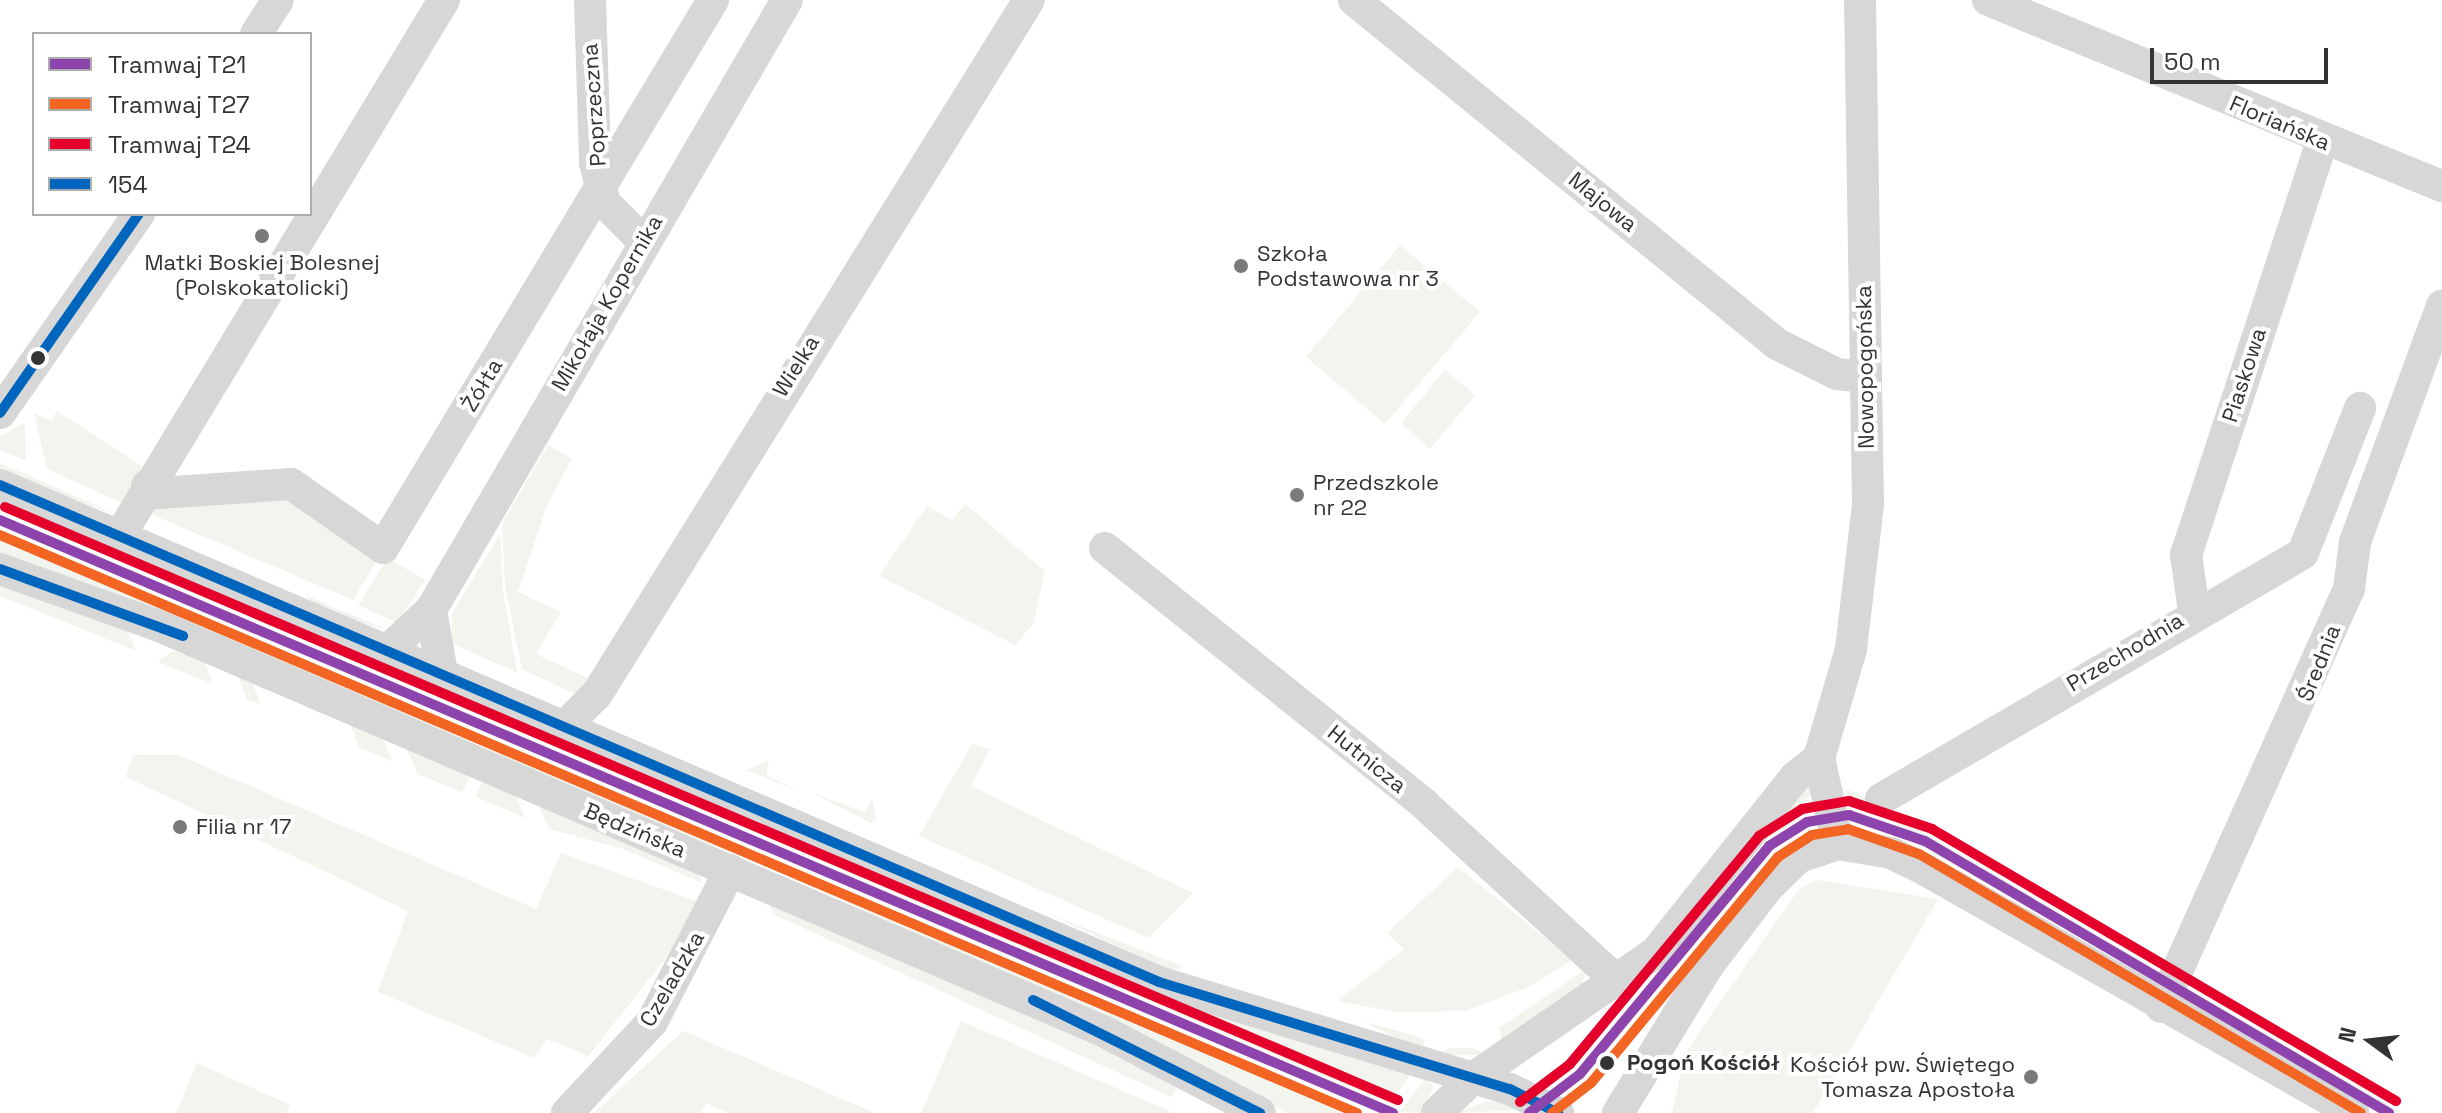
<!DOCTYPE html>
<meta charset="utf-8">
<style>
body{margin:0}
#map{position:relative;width:2442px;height:1113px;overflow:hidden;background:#fff;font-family:"Space Grotesk",sans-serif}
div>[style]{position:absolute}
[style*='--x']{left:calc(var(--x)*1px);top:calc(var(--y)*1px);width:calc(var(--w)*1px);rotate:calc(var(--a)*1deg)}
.green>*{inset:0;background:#f1f5ed}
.minor>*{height:32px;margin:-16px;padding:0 16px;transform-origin:16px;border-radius:16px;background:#d7d7d7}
.bus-1>*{height:10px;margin:-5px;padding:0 5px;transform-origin:5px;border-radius:5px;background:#0065bd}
.tram-1>*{height:10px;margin:-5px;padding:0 5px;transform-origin:5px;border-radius:5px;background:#8e44ad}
.tram-2>*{height:10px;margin:-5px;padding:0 5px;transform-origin:5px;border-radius:5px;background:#f26522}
.tram-3>*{height:10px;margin:-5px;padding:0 5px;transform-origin:5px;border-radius:5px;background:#e4002b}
.dots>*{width:22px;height:22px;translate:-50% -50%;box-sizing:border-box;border:4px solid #fff;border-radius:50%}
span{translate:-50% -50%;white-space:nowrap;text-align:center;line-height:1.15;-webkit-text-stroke:8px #fff;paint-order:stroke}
.street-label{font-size:22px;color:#333}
.poi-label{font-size:22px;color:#333}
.left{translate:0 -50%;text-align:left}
.right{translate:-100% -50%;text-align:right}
.stop-label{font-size:22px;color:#333;font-weight:700}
.legend{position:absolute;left:32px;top:32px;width:280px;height:184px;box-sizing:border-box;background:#fff;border:2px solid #adadad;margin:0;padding:10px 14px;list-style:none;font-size:24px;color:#333}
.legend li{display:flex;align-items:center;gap:16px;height:40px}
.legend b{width:40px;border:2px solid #adadad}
.north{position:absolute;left:2330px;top:1001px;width:80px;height:80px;-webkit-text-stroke:6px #fff;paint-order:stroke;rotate:285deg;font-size:22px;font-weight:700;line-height:32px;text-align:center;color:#333}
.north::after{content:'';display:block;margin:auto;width:28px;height:36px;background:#333;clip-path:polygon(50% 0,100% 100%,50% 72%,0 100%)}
.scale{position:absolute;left:2150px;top:48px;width:178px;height:36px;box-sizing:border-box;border:4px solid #333;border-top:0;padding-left:10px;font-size:24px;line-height:28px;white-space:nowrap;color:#333;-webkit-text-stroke:6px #fff;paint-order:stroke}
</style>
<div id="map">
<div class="green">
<div style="clip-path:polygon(1400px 245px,1480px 312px,1385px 424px,1306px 357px)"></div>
<div style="clip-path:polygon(1445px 370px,1475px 395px,1430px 449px,1401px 423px)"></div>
<div style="clip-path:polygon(57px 411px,142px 466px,122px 503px,47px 469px,34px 413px,51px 421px)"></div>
<div style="clip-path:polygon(23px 423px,25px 426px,26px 461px,0 450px,0 437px)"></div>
<div style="clip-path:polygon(548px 445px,572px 459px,547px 505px,518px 592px,561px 612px,536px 654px,594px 681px,582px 697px,522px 669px,505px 585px,502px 524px)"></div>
<div style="clip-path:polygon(0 463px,122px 517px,0 473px)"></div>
<div style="clip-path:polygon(267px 488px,383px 550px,353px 600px,148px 513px,156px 497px)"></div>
<div style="clip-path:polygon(965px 504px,1045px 571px,1033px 624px,1015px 645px,879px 576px,927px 506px,952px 520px)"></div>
<div style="clip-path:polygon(0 508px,132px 560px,496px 715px,493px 721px)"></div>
<div style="clip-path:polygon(500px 534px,503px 591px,517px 672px,452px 644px,452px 613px)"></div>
<div style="clip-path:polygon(0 542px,96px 580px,483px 746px,83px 582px,0 555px)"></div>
<div style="clip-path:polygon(388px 558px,425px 580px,397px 623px,358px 605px)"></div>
<div style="clip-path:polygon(0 581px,128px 631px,136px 651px,0 596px)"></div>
<div style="clip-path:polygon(307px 596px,392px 632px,312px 607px)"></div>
<div style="clip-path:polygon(172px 651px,203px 659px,213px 684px,158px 662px)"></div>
<div style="clip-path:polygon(238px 675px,251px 680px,261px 704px,247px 700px)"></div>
<div style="clip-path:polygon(511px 722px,781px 837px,778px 842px,509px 727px)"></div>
<div style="clip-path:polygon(350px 723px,382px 736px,392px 761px,359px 747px)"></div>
<div style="clip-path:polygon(972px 744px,990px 749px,971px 786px,1193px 893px,1148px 938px,919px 836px)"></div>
<div style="clip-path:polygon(404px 745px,471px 774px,462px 792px,418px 774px)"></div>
<div style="clip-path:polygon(497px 752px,768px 868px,496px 757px)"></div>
<div style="clip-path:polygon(133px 755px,178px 755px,536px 909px,561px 853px,699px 902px,674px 948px,588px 1056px,547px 1039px,534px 1058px,378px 992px,408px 911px,126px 777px)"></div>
<div style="clip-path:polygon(769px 760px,766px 775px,800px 792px,746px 770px)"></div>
<div style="clip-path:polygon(483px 779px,515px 793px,525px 818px,476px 797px)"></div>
<div style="clip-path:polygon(1809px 783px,1812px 791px,1793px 823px,1761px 842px)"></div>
<div style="clip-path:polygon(1843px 789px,1857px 793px,2165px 975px,2151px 969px,2146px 976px,1893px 830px,1896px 822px,1865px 812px)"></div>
<div style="clip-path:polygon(812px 793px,864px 812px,872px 799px,877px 819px,871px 823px)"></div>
<div style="clip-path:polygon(538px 803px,698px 872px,702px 883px,623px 849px,549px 829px)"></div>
<div style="clip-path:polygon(796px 843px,1107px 976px,1411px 1075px,1388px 1103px,793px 849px)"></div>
<div style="clip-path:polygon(1458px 867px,1572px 960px,1529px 987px,1464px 1011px,1396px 1012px,1337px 1001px,1404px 949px,1387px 933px)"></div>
<div style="clip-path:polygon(782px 874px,1342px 1113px,1286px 1113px,1129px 1028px)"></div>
<div style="clip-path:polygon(1817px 880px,1938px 899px,1813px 1113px,1672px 1113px,1685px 1053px,1799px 889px)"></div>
<div style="clip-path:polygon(769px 903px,1123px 1056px,1177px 1088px,1171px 1097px,773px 914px)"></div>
<div style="clip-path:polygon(1044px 912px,1178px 964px,1182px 968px,1169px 970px)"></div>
<div style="clip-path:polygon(1586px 969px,1582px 986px,1502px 1043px,1499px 1028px)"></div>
<div style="clip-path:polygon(2183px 988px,2184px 986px,2402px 1113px,2367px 1106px,2193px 1003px,2197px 996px)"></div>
<div style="clip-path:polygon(961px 1021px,1174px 1113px,921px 1113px)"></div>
<div style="clip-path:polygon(1362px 1021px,1423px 1038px,1425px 1049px,1409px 1044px)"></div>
<div style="clip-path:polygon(683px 1031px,875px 1113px,728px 1113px,706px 1103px,701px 1113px,594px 1113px)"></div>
<div style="clip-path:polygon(1449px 1048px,1472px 1048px,1486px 1054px,1441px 1056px)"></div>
<div style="clip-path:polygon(197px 1063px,290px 1105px,286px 1113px,176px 1113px)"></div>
<div style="clip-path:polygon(1425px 1079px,1434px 1087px,1420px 1113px,1400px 1112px)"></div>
<div style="clip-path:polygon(1485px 1102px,1498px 1102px,1523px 1110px,1456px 1113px)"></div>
</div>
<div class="minor">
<div style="--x:590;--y:0;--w:163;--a:88.2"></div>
<div style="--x:595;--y:163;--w:41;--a:76"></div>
<div style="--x:605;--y:203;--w:54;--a:45"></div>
<div style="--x:1354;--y:0;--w:545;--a:39.12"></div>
<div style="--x:1777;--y:344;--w:67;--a:26.6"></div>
<div style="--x:1837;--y:374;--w:28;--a:6"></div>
<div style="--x:1988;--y:0;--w:491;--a:22.3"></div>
<div style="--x:256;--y:34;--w:40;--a:-57.1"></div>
<div style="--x:0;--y:413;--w:243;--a:-55.1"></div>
<div style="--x:0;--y:485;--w:1261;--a:23.21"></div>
<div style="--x:1159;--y:982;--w:367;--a:17"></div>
<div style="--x:1510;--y:1089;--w:54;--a:26.6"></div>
<div style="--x:147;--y:486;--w:14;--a:30"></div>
<div style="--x:159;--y:493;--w:132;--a:-3.9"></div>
<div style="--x:291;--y:484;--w:112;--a:34.8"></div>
<div style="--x:383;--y:548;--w:640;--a:-58.94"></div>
<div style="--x:119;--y:537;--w:628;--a:-58.82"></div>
<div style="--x:1105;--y:548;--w:409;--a:38.7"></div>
<div style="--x:1424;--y:804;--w:263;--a:42.5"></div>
<div style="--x:0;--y:569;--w:169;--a:19.7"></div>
<div style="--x:159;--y:626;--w:1027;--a:23.22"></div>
<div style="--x:1103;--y:1031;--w:177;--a:27.6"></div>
<div style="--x:431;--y:610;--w:70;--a:80.1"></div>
<div style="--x:2194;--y:611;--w:57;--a:-98.1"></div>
<div style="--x:2186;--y:555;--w:436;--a:-71.8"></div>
<div style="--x:385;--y:653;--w:63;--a:-43.1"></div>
<div style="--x:431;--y:610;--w:706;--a:-59.73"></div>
<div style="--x:562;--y:729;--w:49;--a:-45"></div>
<div style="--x:597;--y:694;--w:817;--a:-58.1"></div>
<div style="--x:1881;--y:799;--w:488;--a:-30.2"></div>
<div style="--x:2303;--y:553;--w:156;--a:-68.5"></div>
<div style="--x:1838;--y:844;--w:88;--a:-102.5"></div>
<div style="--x:1819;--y:758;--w:114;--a:-73.6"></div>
<div style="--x:1851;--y:649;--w:146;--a:-83.3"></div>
<div style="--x:1868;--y:504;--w:504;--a:-90.91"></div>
<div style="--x:2161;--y:1007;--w:458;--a:-65.8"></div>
<div style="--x:2349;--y:589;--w:47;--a:-82.7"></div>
<div style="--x:2355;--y:542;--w:252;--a:-69.8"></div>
<div style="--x:567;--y:1113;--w:125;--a:-47"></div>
<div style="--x:652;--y:1022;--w:171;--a:-62.8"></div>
<div style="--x:1437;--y:1113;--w:50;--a:-44.2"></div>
<div style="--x:1473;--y:1078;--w:222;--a:-34.5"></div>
<div style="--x:1656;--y:952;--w:223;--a:-51.5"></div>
<div style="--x:1795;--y:777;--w:31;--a:-38"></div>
<div style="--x:1618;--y:1113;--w:171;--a:-58.6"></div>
<div style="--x:1707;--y:967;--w:101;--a:-52.7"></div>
<div style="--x:1768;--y:887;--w:43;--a:-44.1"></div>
<div style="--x:1799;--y:857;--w:41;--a:-18.4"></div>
<div style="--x:1838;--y:844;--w:54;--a:9.6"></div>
<div style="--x:1891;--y:853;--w:34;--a:26"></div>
<div style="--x:1922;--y:868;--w:496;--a:29.6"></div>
</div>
<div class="bus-1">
<div style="--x:0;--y:413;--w:243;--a:-55.1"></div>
<div style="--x:0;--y:485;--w:1261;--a:23.21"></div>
<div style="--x:1159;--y:982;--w:367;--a:17"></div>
<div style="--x:1510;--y:1089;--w:54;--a:26.6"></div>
<div style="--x:0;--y:569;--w:195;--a:20.1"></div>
<div style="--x:1033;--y:1000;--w:254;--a:26.5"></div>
</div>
<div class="tram-1">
<div style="--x:0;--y:520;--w:1514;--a:23.06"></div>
<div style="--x:1529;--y:1113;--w:64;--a:-37.4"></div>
<div style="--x:1580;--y:1074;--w:296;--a:-50.3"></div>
<div style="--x:1769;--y:846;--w:45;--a:-32.3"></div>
<div style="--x:1807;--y:822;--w:43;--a:-9.5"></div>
<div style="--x:1849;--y:815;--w:80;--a:18.9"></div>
<div style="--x:1925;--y:841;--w:538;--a:30.38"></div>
</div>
<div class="tram-2">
<div style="--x:0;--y:535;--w:1475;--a:23.07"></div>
<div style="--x:1552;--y:1113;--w:49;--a:-37.6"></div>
<div style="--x:1591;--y:1083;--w:293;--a:-50.4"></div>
<div style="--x:1778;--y:857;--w:40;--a:-32.9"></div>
<div style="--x:1812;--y:835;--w:36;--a:-9"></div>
<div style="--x:1848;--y:829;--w:75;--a:19.4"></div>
<div style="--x:1919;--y:854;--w:512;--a:30.37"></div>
</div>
<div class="tram-3">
<div style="--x:5;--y:507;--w:1514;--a:23.06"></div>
<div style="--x:1520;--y:1102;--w:63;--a:-37.2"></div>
<div style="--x:1570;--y:1064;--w:296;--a:-50.3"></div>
<div style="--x:1759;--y:836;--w:51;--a:-32.1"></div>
<div style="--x:1802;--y:809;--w:48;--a:-9.7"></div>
<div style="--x:1849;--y:801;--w:88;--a:18.6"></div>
<div style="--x:1932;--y:829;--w:538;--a:30.38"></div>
</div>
<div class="dots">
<div style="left:262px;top:236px;background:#7a7a7a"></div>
<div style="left:1241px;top:266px;background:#7a7a7a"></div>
<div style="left:38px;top:358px;background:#333"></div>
<div style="left:1297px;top:495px;background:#7a7a7a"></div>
<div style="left:180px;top:827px;background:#7a7a7a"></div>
<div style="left:1607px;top:1063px;background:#333"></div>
<div style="left:2031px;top:1077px;background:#7a7a7a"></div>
</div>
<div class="street-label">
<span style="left:594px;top:105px;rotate:-94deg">Poprzeczna</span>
<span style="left:2280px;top:123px;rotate:23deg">Floriańska</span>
<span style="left:1603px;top:202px;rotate:39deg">Majowa</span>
<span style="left:607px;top:303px;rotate:-60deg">Mikołaja Kopernika</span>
<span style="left:796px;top:366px;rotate:-58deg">Wielka</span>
<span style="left:1865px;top:367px;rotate:-91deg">Nowopogońska</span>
<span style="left:2244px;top:375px;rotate:-72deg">Piaskowa</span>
<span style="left:482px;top:385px;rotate:-59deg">Żółta</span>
<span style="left:2125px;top:652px;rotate:-31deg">Przechodnia</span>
<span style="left:2319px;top:663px;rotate:-68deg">Średnia</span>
<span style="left:1367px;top:759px;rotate:39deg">Hutnicza</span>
<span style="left:635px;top:830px;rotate:23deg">Będzińska</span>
<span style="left:672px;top:979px;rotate:-60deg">Czeladzka</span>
</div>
<div class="poi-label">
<span class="left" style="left:1257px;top:266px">Szkoła<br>Podstawowa nr 3</span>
<span style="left:262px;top:275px">Matki Boskiej Bolesnej<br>(Polskokatolicki)</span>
<span class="left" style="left:1313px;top:495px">Przedszkole<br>nr 22</span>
<span class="left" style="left:196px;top:827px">Filia nr 17</span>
<span class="right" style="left:2015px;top:1077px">Kościół pw. Świętego<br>Tomasza Apostoła</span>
</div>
<div class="stop-label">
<span class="left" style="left:1627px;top:1063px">Pogoń Kościół</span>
</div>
<ul class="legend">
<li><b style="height:10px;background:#8e44ad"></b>Tramwaj T21</li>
<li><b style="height:10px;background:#f26522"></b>Tramwaj T27</li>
<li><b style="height:10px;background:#e4002b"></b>Tramwaj T24</li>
<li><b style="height:10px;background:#0065bd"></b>154</li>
</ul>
<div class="north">N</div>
<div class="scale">50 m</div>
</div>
